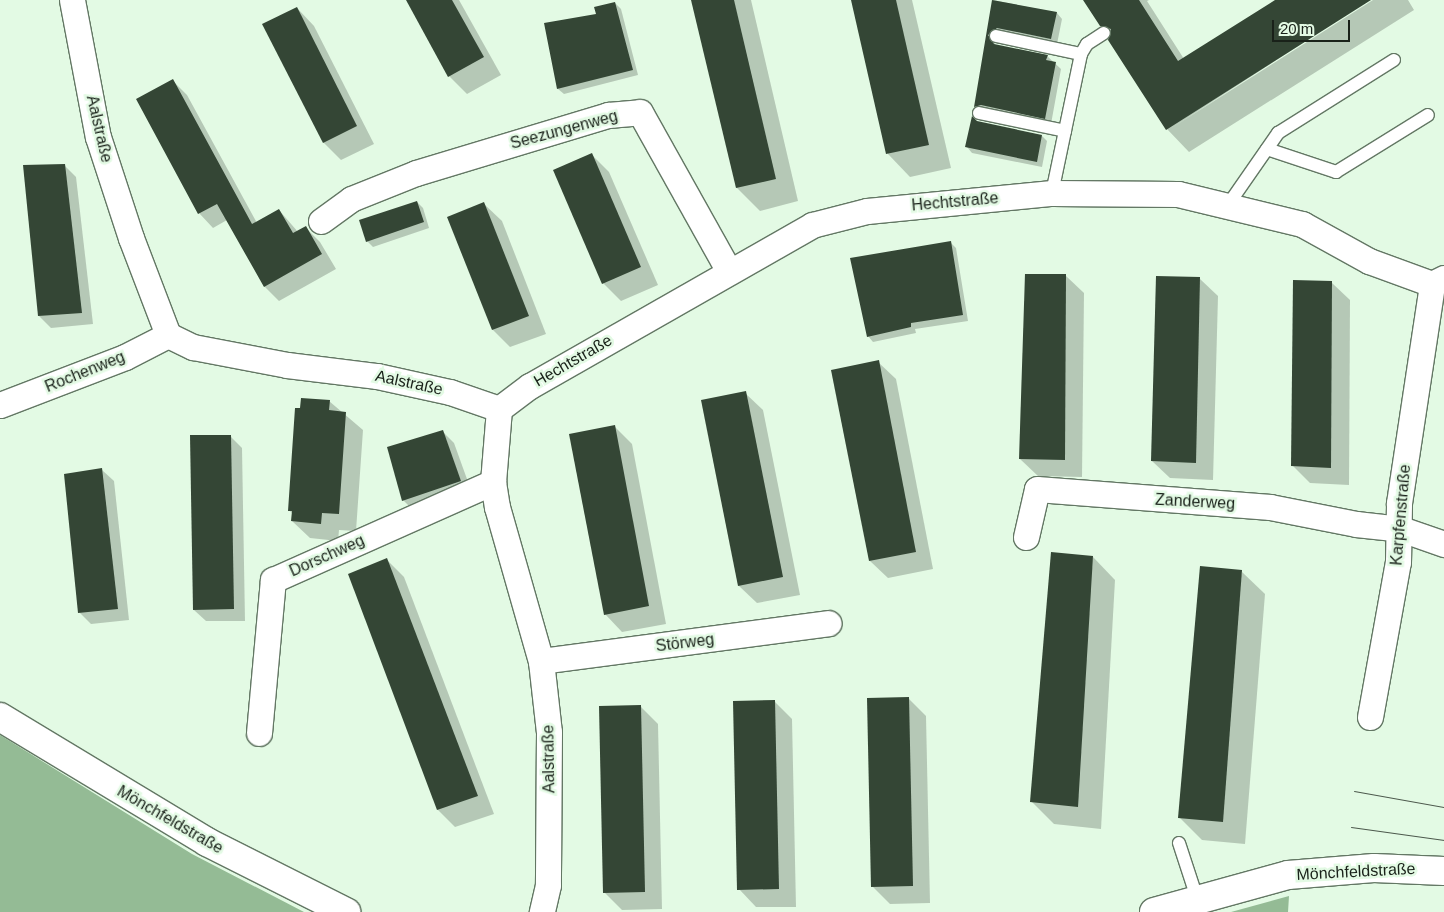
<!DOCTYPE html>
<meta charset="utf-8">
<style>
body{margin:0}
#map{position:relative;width:1444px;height:912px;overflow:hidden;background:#e3fae4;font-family:Arial,sans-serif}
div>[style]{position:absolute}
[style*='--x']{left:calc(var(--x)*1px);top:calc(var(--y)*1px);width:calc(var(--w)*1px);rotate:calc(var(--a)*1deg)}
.forest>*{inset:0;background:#94bb95}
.shadow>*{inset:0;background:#0003}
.building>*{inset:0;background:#344635}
.roads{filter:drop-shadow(1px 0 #637764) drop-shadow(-1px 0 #637764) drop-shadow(0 1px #637764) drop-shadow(0 -1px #637764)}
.lane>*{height:12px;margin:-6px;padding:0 6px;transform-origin:6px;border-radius:6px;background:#fff}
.street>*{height:25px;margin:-12.5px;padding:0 12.5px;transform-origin:12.5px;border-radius:12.5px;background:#fff}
.secondary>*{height:28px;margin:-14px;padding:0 14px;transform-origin:14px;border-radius:14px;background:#fff}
.tram>*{height:1px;margin:-0.5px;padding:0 0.5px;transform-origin:0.5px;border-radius:0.5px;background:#4c584c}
span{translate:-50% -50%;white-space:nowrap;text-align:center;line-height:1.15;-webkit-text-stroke:5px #e3fae4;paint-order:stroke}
.street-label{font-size:16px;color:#192119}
.scale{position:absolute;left:1272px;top:20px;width:78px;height:22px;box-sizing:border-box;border:2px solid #192119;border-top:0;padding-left:6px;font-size:15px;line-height:18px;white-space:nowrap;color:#192119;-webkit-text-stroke:4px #e3fae4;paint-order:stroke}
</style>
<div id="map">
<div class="forest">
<div style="clip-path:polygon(0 735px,192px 854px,304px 912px,0 912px)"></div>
<div style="clip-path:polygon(1289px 896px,1288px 912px,1231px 912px)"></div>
</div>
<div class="shadow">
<div style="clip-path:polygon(407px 0,459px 0,501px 75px,467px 94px,449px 76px)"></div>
<div style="clip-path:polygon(692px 0,751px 0,798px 201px,760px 211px,737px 188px)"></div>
<div style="clip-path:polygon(852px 0,912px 0,951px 168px,910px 177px,888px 154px)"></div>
<div style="clip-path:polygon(993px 0,1057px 13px,1062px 19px,1057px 44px,993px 40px,996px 46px,1047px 56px,1061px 69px,1051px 124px,981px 112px,975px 106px)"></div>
<div style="clip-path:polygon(1084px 0,1149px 0,1147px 1px,1184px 59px,1277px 0,1369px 0,1170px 129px,1373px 0,1408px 0,1414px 10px,1189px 152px,1167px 129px,1111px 36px)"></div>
<div style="clip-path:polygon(615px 3px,621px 9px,638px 75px,564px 94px,558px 89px,598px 15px)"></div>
<div style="clip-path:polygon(297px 8px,314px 26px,374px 144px,341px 160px,324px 143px)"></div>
<div style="clip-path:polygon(173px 81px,187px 95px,257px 223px,279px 210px,298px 232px,306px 228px,320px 242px,336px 269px,279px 301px,265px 287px,227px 220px,213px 228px,199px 213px)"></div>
<div style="clip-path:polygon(1042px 136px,1047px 141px,1042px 167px,972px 153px,967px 147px)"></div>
<div style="clip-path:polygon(592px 155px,609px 172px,658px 285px,621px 301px,603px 283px)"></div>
<div style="clip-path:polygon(64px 165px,76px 177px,93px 324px,51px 328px,39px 316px)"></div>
<div style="clip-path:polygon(417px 202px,423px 208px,429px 228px,373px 247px,367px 241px)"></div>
<div style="clip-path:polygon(484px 204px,502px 221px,546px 334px,510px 347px,493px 330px,449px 218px)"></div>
<div style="clip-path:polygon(950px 242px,956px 248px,968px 321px,915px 329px,916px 333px,873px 342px,868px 336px)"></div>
<div style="clip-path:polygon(1066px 276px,1084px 293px,1082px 477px,1038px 476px,1020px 459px)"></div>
<div style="clip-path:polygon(1200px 279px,1218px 296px,1213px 480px,1170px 478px,1152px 461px)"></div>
<div style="clip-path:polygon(1332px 283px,1350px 300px,1349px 485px,1310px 483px,1292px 465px)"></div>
<div style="clip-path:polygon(878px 362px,896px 379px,933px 569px,888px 578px,870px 561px)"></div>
<div style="clip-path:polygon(745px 393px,763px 410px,800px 595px,757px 603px,739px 586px)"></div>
<div style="clip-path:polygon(329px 401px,363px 430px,356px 531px,339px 530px,338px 541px,310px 538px,292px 521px,293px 514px,289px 510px)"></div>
<div style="clip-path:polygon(614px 426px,632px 444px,666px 624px,622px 632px,605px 614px)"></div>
<div style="clip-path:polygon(443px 432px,454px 443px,472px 493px,415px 512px,403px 500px)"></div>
<div style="clip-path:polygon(230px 436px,242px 448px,245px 621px,206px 621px,194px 610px)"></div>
<div style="clip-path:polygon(102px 470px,114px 481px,129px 620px,91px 624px,79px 612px)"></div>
<div style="clip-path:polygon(1093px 557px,1115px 580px,1101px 829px,1054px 824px,1031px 801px)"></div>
<div style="clip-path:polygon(387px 560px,404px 577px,494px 814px,455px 827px,438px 810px)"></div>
<div style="clip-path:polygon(1242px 572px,1265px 594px,1245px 844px,1202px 840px,1179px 817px)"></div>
<div style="clip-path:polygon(908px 698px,926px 716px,930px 903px,890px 904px,873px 887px)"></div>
<div style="clip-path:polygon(774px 701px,792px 719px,796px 907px,756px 907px,739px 889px)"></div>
<div style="clip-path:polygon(640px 706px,658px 724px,662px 909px,622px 910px,604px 892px)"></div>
</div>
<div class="building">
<div style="clip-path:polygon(406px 0,452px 0,484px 57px,448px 77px)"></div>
<div style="clip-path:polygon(691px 0,734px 0,776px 179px,736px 188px)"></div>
<div style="clip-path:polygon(851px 0,896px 0,929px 145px,886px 154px)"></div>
<div style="clip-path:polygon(992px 0,1057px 12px,1051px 39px,997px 28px,988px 35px,994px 44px,1048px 55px,1046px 60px,1056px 62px,1045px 119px,981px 105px,974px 107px)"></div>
<div style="clip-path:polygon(1083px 0,1139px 0,1178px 61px,1275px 0,1371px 0,1166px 130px,1108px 40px,1111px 29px,1100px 26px)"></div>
<div style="clip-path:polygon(615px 2px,633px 70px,557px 89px,544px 23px,596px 14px,594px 7px)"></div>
<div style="clip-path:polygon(297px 7px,357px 126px,323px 143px,262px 24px)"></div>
<div style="clip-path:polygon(173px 79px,252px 224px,279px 209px,293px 233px,306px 226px,322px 254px,264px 287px,217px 204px,198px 214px,136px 99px)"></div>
<div style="clip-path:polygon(972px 116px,977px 121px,1042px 135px,1037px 162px,965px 147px)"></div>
<div style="clip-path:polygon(592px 153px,641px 267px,602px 284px,553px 170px)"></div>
<div style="clip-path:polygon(65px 164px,82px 313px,38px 316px,23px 165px)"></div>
<div style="clip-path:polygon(417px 201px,424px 222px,366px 242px,359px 220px)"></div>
<div style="clip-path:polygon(484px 202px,529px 316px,492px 330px,447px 217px)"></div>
<div style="clip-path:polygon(951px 241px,963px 315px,911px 323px,911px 327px,867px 337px,850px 258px)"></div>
<div style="clip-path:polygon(1025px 274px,1066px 274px,1065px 460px,1019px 459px)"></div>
<div style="clip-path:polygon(1156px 276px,1200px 277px,1196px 463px,1151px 461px)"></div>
<div style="clip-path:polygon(1293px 280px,1332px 281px,1331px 468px,1291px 466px)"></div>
<div style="clip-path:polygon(879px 360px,916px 552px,869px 561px,831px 370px)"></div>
<div style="clip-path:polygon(746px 391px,783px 577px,738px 586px,701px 400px)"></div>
<div style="clip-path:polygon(301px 398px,330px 400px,329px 410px,346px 412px,339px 514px,322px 513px,321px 524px,291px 521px,292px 511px,288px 511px,295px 408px,300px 408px)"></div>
<div style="clip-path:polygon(615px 425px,649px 606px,604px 615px,569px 434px)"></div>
<div style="clip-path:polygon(443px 430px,461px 481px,402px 501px,387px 447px)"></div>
<div style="clip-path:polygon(190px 435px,231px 435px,234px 609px,193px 610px)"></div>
<div style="clip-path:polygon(102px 468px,118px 609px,78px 613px,64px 474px)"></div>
<div style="clip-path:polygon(1051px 552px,1093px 556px,1078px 807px,1030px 802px)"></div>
<div style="clip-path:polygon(387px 558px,478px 796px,437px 810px,348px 574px)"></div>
<div style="clip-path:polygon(1200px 566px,1242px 570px,1223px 822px,1178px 818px)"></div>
<div style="clip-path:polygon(909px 697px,913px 886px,871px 887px,867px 698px)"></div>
<div style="clip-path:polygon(775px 700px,779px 889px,737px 890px,733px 701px)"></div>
<div style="clip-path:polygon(641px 705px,645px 892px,603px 893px,599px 706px)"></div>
</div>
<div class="roads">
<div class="lane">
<div style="--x:996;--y:36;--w:87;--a:12"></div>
<div style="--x:979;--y:113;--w:88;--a:11.8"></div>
<div style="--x:1267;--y:149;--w:73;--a:18.4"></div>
<div style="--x:1336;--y:172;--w:108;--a:-31.8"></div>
<div style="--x:1052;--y:193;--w:142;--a:-78.2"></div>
<div style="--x:1081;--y:54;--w:12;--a:-59"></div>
<div style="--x:1087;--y:44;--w:20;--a:-33"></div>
<div style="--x:1228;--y:205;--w:88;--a:-55.2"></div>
<div style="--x:1278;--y:133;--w:137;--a:-32.2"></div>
<div style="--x:1179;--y:843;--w:58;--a:71.9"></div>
</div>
<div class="street">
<div style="--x:72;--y:0;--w:139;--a:79.3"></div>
<div style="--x:98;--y:137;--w:106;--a:71.9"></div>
<div style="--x:131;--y:238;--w:104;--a:69.1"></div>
<div style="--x:168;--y:335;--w:28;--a:26"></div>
<div style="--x:193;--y:347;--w:96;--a:10.8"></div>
<div style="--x:287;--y:365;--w:91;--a:7"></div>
<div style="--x:377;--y:376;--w:75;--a:12.4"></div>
<div style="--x:450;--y:392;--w:52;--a:19.1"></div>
<div style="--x:321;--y:221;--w:37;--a:-36"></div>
<div style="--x:351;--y:199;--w:70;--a:-21.8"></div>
<div style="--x:416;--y:173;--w:201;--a:-16.8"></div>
<div style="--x:608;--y:115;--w:32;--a:-5"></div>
<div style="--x:640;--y:112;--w:182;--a:60.8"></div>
<div style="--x:0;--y:405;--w:134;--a:-21"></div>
<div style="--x:125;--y:357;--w:48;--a:-27.1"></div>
<div style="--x:499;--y:409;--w:39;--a:-37"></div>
<div style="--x:530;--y:386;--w:325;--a:-29.7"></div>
<div style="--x:812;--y:225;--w:57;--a:-14.3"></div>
<div style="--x:867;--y:211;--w:186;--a:-5.6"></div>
<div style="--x:1052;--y:193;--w:126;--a:0.5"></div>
<div style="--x:1178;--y:194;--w:128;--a:13.6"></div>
<div style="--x:1302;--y:224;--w:77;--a:28.9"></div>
<div style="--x:1369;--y:261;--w:67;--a:20.1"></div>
<div style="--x:1432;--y:284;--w:13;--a:-27"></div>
<div style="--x:499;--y:409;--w:73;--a:94.7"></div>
<div style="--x:493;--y:482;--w:25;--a:81"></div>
<div style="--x:497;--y:507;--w:160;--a:74.1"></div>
<div style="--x:541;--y:661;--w:71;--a:83.6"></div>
<div style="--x:549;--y:732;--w:153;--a:90.4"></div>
<div style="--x:548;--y:885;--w:28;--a:103"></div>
<div style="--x:1026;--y:537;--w:49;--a:-77.1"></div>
<div style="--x:1037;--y:489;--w:234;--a:4.4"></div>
<div style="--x:1270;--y:507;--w:88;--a:11.2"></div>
<div style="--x:1356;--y:524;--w:45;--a:6.3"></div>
<div style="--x:1401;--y:529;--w:46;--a:19.2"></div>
<div style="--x:541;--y:661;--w:290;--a:-7.5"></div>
<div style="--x:1370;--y:717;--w:158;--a:-79.8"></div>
<div style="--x:1398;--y:562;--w:59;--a:-89"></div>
<div style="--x:1399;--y:503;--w:221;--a:-81.4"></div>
<div style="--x:259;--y:733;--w:154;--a:-84.8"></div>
<div style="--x:273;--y:580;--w:241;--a:-24"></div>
</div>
<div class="secondary">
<div style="--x:0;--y:717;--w:242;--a:31.1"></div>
<div style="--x:207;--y:842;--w:156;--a:26.7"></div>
<div style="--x:1154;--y:912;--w:139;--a:-15.4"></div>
<div style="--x:1288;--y:875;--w:86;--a:-4.7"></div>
<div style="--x:1374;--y:868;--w:70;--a:2.5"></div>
</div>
</div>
<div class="tram">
<div style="--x:1354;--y:791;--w:91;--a:10.1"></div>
<div style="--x:1351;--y:827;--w:94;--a:8"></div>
</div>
<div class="street-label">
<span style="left:99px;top:129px;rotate:77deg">Aalstraße</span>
<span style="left:564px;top:130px;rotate:-15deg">Seezungenweg</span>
<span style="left:955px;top:202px;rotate:-5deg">Hechtstraße</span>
<span style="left:573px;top:361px;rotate:-30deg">Hechtstraße</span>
<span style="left:85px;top:372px;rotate:-22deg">Rochenweg</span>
<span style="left:409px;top:383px;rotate:12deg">Aalstraße</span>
<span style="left:1195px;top:502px;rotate:3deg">Zanderweg</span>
<span style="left:1401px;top:515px;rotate:-85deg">Karpfenstraße</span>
<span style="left:327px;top:556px;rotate:-24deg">Dorschweg</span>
<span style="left:685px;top:643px;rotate:-7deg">Störweg</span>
<span style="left:549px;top:759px;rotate:-91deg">Aalstraße</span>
<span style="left:170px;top:820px;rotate:30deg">Mönchfeldstraße</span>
<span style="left:1356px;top:872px;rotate:-3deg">Mönchfeldstraße</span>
</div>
<div class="scale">20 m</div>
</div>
